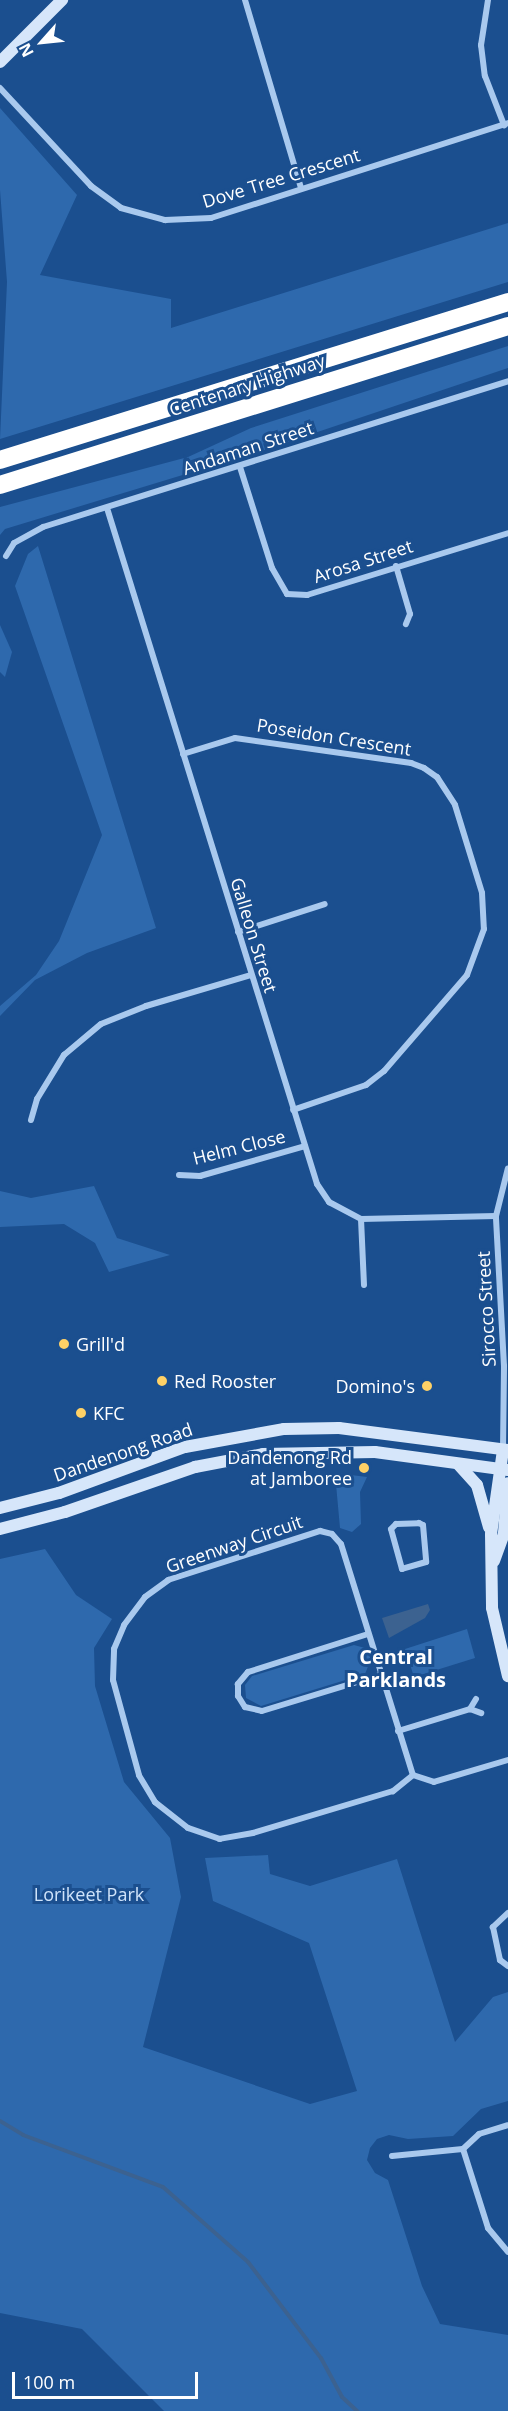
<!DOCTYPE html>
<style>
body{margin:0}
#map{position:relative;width:508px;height:2411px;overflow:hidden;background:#1b4f8f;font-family:"Open Sans",sans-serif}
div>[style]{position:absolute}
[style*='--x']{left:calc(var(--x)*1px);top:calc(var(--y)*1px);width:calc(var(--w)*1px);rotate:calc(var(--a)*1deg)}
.green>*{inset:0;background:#2e69ad}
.water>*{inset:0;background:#3c6290}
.stream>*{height:4px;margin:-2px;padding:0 2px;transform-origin:2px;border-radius:2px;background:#3c6290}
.street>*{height:6px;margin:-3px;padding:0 3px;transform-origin:3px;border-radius:3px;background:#a9c9ee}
.secondary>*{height:12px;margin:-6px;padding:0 6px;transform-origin:6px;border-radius:6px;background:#d6e6fa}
.highway>*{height:18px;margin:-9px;padding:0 9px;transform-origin:9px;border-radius:9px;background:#fff}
.dots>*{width:16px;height:16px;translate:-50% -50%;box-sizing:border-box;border:3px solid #1b4f8f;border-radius:50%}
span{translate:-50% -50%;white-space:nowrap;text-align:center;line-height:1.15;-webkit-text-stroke:6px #1b4f8f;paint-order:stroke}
.street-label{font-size:18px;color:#fff}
.poi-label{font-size:18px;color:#fff}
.left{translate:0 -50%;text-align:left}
.right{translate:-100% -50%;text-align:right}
.park-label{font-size:18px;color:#cfe3fa}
.neighbourhood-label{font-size:20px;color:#fff;font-weight:700}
.north{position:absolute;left:12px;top:12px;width:60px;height:60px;-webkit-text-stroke:4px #1b4f8f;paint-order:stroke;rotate:243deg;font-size:16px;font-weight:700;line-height:24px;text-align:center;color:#fff}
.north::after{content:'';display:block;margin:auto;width:21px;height:27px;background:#fff;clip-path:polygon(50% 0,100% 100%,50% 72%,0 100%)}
.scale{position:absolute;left:12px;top:2372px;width:186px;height:27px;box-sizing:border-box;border:3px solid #fff;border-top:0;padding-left:8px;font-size:18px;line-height:21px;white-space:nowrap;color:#fff;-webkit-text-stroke:4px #1b4f8f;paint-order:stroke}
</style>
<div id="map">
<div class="green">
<div style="clip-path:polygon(0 108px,77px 195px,40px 275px,171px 299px,171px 328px,508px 223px,508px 282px,0 439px,7px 282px,0 190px)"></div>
<div style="clip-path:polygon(508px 346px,508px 368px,255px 453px,5px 529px,0 535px,0 507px,188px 457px,251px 428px)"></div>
<div style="clip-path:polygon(38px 546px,156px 928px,87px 953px,35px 980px,0 1016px,0 1006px,36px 975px,59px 941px,102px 835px,15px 586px,28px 554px)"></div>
<div style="clip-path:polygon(0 625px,12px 652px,5px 677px,0 672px)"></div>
<div style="clip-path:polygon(94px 1186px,117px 1238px,170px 1255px,109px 1272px,95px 1243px,64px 1224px,0 1227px,0 1191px,31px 1198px)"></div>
<div style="clip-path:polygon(335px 1473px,367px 1477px,360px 1492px,361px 1524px,352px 1532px,340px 1528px)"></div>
<div style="clip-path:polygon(45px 1549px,76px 1595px,112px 1619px,94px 1648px,95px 1686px,124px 1782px,170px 1838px,181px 1897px,143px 2047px,310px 2104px,357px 2091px,309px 1943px,213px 1901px,205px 1858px,268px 1855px,270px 1874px,310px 1886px,397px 1859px,455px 2042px,493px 1997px,508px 1992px,508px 2101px,481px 2109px,453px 2136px,408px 2139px,389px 2135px,377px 2139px,370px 2148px,367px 2160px,375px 2173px,388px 2180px,422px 2286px,440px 2324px,508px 2335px,508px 2411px,164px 2411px,82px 2329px,0 2313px,0 1559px)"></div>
<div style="clip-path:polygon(467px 1629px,475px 1658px,414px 1677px,405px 1649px)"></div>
<div style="clip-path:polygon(354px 1645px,365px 1648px,371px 1659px,365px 1674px,261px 1706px,246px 1698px,245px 1685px,252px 1676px)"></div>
</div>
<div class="water">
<div style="clip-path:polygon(428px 1604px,430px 1610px,425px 1618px,389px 1638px,382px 1618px)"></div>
</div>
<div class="stream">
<div style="--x:0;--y:2121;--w:27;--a:31"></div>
<div style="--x:23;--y:2135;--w:149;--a:20.4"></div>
<div style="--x:163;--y:2187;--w:113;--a:41.4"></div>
<div style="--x:248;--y:2262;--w:121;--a:52.8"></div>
<div style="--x:321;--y:2358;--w:44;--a:61.7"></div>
<div style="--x:342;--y:2397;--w:21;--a:43"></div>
</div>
<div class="street">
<div style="--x:245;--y:0;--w:196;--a:73.4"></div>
<div style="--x:488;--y:0;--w:46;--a:98.8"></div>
<div style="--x:481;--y:45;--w:31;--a:83"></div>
<div style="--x:485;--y:76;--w:53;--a:68.8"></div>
<div style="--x:0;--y:88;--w:134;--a:47.1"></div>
<div style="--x:91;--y:186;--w:37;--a:36"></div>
<div style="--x:121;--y:208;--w:46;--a:15.3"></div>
<div style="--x:165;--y:220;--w:46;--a:-2.5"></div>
<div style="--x:211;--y:218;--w:312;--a:-17.7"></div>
<div style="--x:240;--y:467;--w:106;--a:72.4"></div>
<div style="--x:272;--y:568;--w:30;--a:60"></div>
<div style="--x:287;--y:594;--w:20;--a:3"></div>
<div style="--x:307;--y:595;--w:210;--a:-17.1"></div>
<div style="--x:107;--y:508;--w:708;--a:72.74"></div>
<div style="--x:317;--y:1184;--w:22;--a:56"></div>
<div style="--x:329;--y:1202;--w:36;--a:28"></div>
<div style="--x:361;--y:1219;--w:135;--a:-1.3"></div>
<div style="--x:6;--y:556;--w:15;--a:-58"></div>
<div style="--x:14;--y:543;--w:33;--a:-29"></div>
<div style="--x:43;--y:527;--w:487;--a:-17.4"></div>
<div style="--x:396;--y:566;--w:50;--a:73.7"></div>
<div style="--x:410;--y:614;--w:11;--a:112"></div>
<div style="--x:183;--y:754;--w:54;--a:-17.1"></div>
<div style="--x:235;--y:738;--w:178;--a:8.1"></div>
<div style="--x:411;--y:763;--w:14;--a:21"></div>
<div style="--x:424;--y:768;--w:16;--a:35"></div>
<div style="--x:437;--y:777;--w:33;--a:57"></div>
<div style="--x:455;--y:805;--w:92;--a:72.9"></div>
<div style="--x:482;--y:893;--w:36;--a:87"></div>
<div style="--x:484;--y:929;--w:49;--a:110.3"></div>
<div style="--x:467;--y:975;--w:127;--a:130.8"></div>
<div style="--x:384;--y:1071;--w:23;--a:142"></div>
<div style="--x:366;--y:1085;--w:77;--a:161.1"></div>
<div style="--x:238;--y:932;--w:91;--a:-17.8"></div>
<div style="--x:31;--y:1120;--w:22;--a:-74"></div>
<div style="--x:37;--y:1099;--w:52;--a:-58.5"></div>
<div style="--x:64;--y:1055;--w:48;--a:-40"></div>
<div style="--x:101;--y:1024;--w:48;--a:-21.8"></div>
<div style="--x:146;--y:1006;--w:109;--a:-16.4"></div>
<div style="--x:179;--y:1175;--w:21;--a:3"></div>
<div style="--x:200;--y:1176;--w:109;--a:-15.9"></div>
<div style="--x:361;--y:1219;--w:66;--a:87.4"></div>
<div style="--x:503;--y:1450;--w:84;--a:-89.3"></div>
<div style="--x:504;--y:1366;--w:150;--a:-93.1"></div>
<div style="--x:496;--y:1216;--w:49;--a:-76"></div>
<div style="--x:419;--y:1523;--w:4;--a:27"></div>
<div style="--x:423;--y:1525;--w:37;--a:85"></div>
<div style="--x:426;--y:1562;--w:25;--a:164"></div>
<div style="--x:402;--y:1569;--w:41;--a:-105.4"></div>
<div style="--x:391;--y:1529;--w:7;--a:-45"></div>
<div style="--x:396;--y:1524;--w:23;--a:-2"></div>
<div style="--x:368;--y:1634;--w:126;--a:162.4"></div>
<div style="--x:248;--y:1672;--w:16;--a:130"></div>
<div style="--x:238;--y:1684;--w:12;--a:90"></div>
<div style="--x:238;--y:1696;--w:13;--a:58"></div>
<div style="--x:245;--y:1707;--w:17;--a:13"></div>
<div style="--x:262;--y:1711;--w:123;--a:-17"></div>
<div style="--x:476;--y:1699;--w:12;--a:121"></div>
<div style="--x:470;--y:1709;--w:12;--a:20"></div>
<div style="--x:398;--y:1731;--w:75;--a:-17"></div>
<div style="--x:413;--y:1775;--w:26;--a:141"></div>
<div style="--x:393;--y:1791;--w:146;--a:163.3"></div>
<div style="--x:253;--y:1833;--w:34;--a:170"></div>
<div style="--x:220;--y:1839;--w:34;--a:-161"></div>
<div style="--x:188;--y:1828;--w:42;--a:-141.8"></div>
<div style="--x:155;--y:1802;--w:31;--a:-121"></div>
<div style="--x:139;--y:1775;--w:98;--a:-105.3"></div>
<div style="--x:113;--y:1680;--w:31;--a:-88"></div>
<div style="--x:114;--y:1649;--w:26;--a:-67"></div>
<div style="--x:124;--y:1625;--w:35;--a:-53"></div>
<div style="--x:145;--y:1597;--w:29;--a:-36"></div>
<div style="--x:168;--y:1580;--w:160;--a:-17.9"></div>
<div style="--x:320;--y:1531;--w:12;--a:14"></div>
<div style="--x:332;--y:1534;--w:13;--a:48"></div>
<div style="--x:341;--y:1544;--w:242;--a:72.7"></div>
<div style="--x:413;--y:1775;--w:22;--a:18"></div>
<div style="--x:434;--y:1782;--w:77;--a:-16.6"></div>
<div style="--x:508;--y:1913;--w:21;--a:137"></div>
<div style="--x:493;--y:1927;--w:34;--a:78"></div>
<div style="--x:500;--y:1960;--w:10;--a:37"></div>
<div style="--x:463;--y:2149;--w:83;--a:72.4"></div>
<div style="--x:488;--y:2228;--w:31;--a:50"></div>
<div style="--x:392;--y:2156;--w:71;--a:-5.6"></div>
<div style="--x:463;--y:2149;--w:22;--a:-43"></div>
<div style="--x:479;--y:2134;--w:30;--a:-17"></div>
</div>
<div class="secondary">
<div style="--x:0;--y:62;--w:88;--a:-45"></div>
<div style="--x:503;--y:1450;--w:85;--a:98.1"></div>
<div style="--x:491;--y:1534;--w:74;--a:89.2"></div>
<div style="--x:492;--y:1608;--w:70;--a:76.8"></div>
<div style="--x:458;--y:1464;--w:28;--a:48"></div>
<div style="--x:477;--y:1485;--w:44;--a:74.1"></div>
<div style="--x:0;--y:1508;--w:61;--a:-14.3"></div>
<div style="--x:59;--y:1493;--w:134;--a:-20.1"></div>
<div style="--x:185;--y:1447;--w:101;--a:-10.3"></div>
<div style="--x:284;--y:1429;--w:55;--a:-1"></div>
<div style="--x:339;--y:1428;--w:170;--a:7.4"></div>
<div style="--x:0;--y:1529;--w:67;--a:-14.7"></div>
<div style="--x:65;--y:1512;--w:138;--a:-19.1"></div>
<div style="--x:195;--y:1467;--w:69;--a:-10.8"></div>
<div style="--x:263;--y:1454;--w:112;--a:-1"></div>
<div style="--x:375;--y:1452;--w:134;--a:7.7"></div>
<div style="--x:494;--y:1561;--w:30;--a:-70"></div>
<div style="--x:504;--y:1533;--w:50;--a:-85.4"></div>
</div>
<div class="highway">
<div style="--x:0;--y:460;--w:532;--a:-17.28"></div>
<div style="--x:0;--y:485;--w:532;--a:-17.38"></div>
</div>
<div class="dots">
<div style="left:64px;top:1344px;background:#ffd166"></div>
<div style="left:162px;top:1381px;background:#ffd166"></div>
<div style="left:427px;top:1386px;background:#ffd166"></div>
<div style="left:81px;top:1413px;background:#ffd166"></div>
<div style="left:364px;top:1468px;background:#ffd166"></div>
</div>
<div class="street-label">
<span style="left:281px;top:178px;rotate:-17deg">Dove Tree Crescent</span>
<span style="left:247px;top:385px;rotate:-18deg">Centenary Highway</span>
<span style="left:248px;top:448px;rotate:-18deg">Andaman Street</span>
<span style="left:363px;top:561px;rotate:-18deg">Arosa Street</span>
<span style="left:334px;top:737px;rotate:9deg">Poseidon Crescent</span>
<span style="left:254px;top:935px;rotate:73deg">Galleon Street</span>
<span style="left:239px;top:1147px;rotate:-14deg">Helm Close</span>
<span style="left:486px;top:1309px;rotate:-93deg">Sirocco Street</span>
<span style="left:123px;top:1452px;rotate:-19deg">Dandenong Road</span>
<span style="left:234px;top:1544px;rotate:-19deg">Greenway Circuit</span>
</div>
<div class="poi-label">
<span class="left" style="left:76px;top:1344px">Grill'd</span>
<span class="left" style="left:174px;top:1381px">Red Rooster</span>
<span class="right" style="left:415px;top:1386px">Domino's</span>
<span class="left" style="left:93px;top:1413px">KFC</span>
<span class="right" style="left:352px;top:1468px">Dandenong Rd<br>at Jamboree</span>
</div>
<div class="park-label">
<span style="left:89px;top:1894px">Lorikeet Park</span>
</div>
<div class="neighbourhood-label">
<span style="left:396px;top:1668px">Central<br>Parklands</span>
</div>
<div class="north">N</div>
<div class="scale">100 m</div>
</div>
